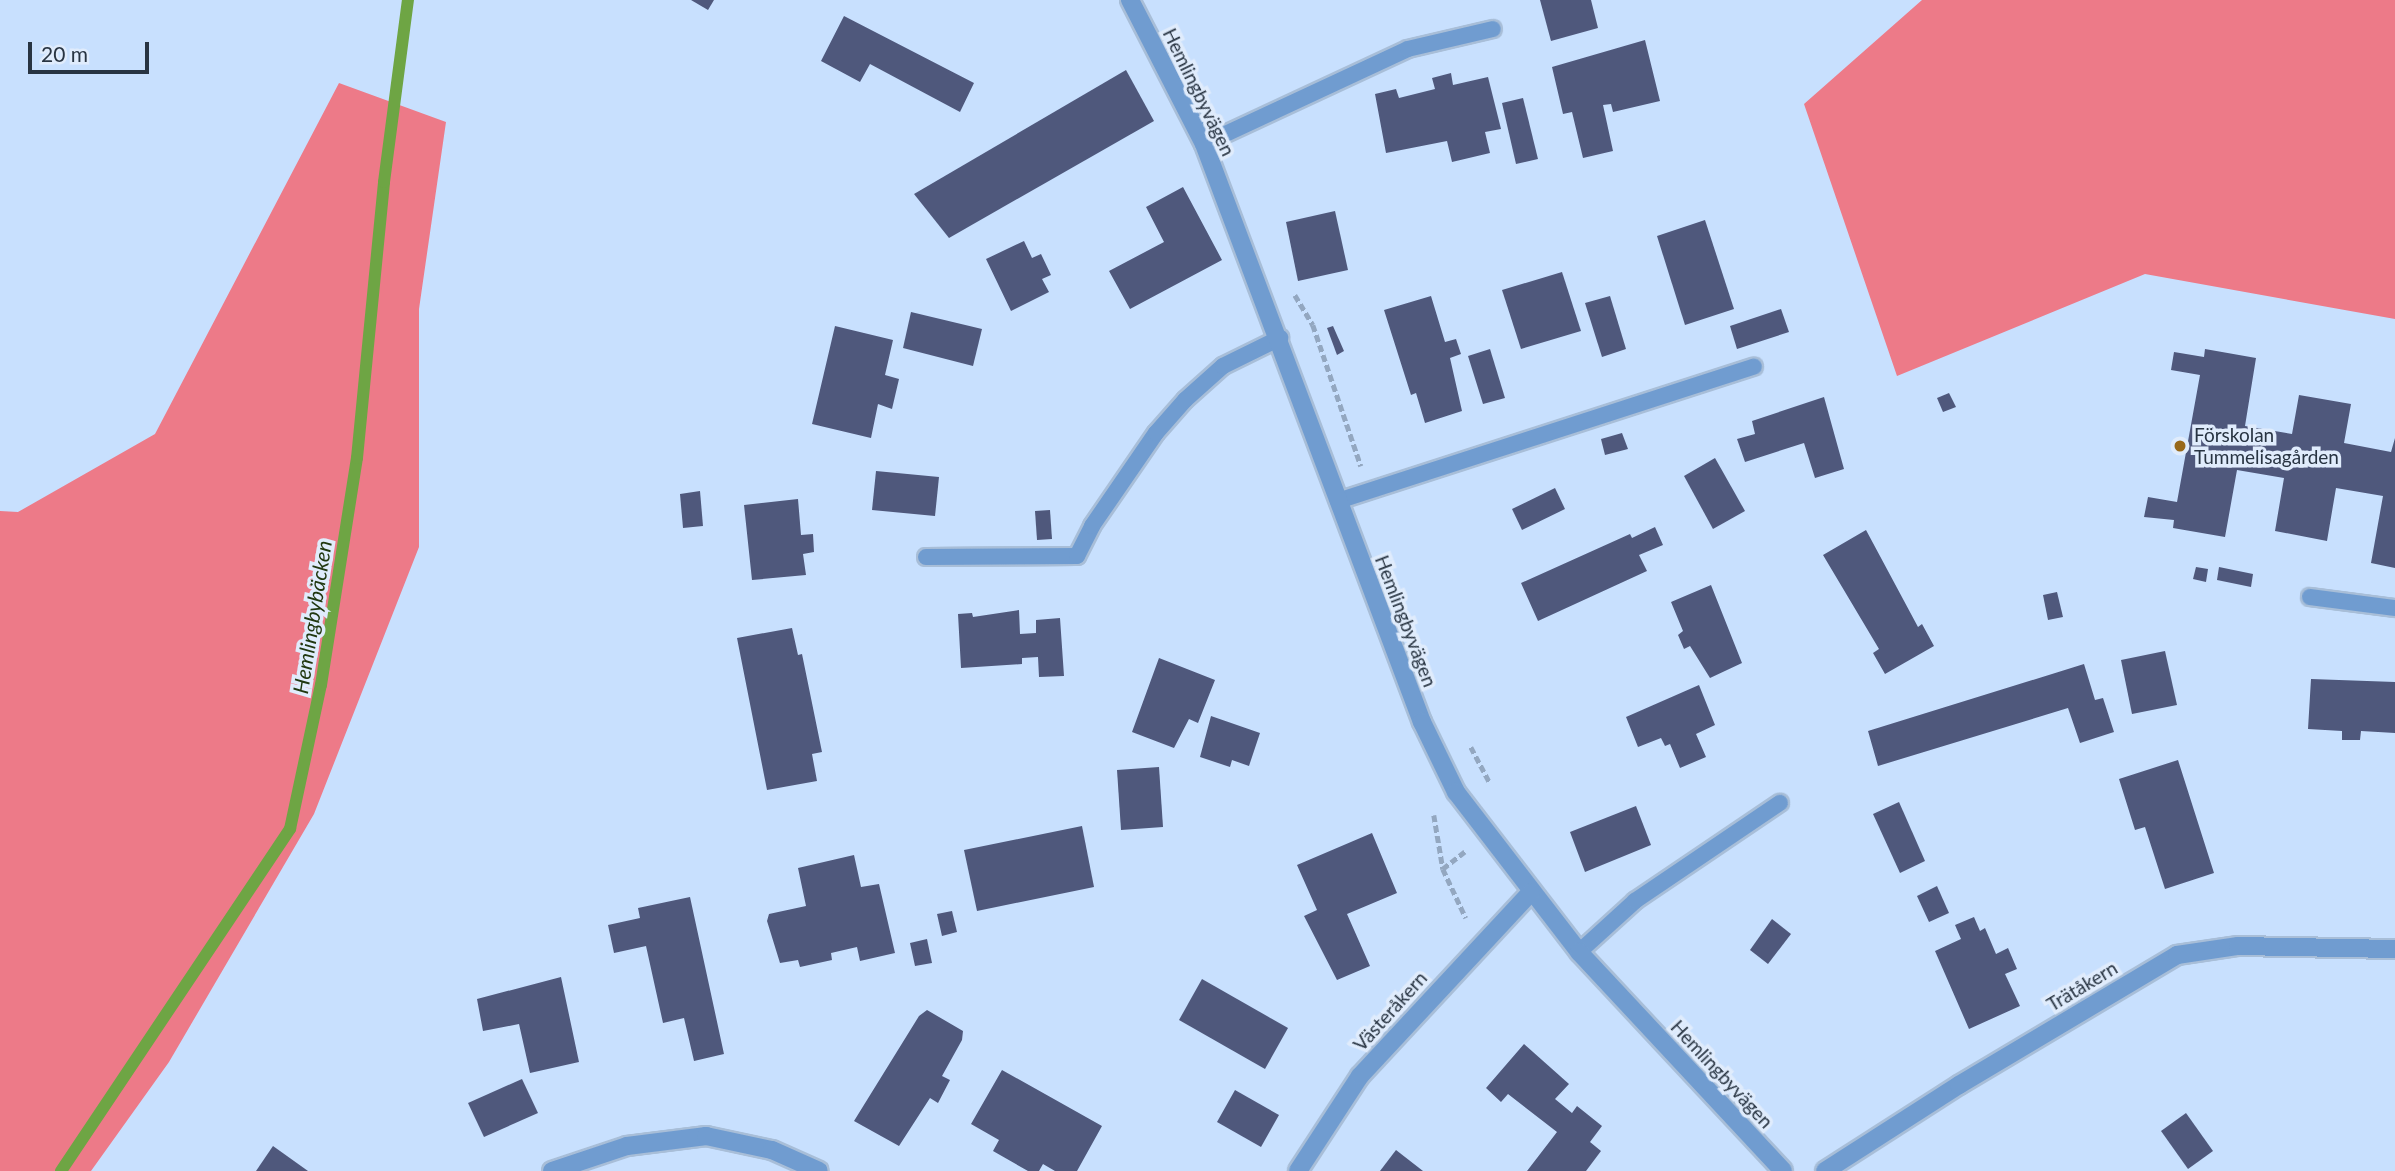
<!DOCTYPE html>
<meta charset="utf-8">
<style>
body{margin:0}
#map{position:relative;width:2395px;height:1171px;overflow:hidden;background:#c8e0fe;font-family:Lato,sans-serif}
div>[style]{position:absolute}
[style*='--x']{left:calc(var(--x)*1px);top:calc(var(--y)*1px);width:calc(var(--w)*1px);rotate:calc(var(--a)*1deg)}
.forest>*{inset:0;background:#ed7a88}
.stream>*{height:12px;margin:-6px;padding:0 6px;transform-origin:6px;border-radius:6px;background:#6ea544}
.building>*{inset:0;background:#4f587c}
.path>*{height:4.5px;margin-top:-2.25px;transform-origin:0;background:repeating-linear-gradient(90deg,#93a7c0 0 7px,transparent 0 10.5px)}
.roads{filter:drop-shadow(2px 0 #a8bed8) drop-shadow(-2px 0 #a8bed8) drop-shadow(0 2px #a8bed8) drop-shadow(0 -2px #a8bed8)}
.service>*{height:16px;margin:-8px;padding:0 8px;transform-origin:8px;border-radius:8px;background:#709cd0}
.minor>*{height:18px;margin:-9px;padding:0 9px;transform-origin:9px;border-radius:9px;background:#709cd0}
.dots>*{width:19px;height:19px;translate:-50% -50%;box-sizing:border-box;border:4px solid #e0ecfc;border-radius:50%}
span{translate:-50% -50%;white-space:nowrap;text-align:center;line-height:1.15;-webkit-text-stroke:7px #e0ecfc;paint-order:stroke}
.street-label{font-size:19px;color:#283442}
.poi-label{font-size:19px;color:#283442}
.left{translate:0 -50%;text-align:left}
.water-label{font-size:21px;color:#213810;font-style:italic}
.scale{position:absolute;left:28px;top:42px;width:121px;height:32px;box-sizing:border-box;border:4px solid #283442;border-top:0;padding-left:9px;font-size:21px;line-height:24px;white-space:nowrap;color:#283442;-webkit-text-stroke:5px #e0ecfc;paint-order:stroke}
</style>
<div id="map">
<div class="forest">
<div style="clip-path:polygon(1922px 0,2395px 0,2395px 319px,2145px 274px,1897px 376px,1804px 104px)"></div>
<div style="clip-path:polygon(339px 83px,446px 122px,419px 309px,419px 547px,314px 814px,169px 1062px,91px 1171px,0 1171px,0 511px,18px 512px,155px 434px)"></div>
</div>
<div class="stream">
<div style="--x:61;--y:1171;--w:412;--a:-56.2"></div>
<div style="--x:290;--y:829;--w:147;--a:-77.9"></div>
<div style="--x:321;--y:685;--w:230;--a:-81"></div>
<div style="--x:357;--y:458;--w:277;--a:-84.4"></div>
<div style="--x:384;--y:182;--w:184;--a:-82.5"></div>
</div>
<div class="building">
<div style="clip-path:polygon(691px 0,714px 0,708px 10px)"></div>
<div style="clip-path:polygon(1540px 0,1591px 0,1598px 28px,1551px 41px)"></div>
<div style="clip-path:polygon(844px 16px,974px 83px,960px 112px,870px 64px,860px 82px,821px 61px)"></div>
<div style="clip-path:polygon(1645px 40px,1660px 101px,1613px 112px,1611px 104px,1603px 105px,1613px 151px,1583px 158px,1572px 112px,1563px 114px,1552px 67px)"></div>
<div style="clip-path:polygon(1126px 70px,1154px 121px,949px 238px,914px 194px)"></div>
<div style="clip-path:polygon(1451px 73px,1453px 85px,1488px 77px,1501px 129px,1485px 132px,1490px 153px,1452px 162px,1447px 141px,1386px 153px,1375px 94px,1396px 89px,1399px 98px,1435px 89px,1432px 78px)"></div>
<div style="clip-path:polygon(1523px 98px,1538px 159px,1516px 164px,1502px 103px)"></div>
<div style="clip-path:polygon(1183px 187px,1222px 260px,1130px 309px,1109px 271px,1164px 242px,1146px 207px)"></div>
<div style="clip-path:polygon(1335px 211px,1348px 270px,1298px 281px,1286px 222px)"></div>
<div style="clip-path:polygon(1705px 220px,1734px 309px,1685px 325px,1657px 236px)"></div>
<div style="clip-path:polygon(1024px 241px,1032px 258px,1041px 254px,1051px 275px,1042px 279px,1049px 292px,1011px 311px,986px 259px)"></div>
<div style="clip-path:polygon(1562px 272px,1581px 331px,1521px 349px,1502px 290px)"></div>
<div style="clip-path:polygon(1431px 296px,1445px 342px,1456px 339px,1461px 354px,1450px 358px,1462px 411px,1425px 423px,1416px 393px,1411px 395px,1384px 310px)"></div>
<div style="clip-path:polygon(1610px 296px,1626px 349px,1602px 357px,1585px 303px)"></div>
<div style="clip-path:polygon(1781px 309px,1789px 332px,1737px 349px,1730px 326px)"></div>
<div style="clip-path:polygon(911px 312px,982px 329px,973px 366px,903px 348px)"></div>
<div style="clip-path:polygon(835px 326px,893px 340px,885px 375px,899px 379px,892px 409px,878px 404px,871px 438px,812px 424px)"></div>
<div style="clip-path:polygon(1333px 326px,1344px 351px,1337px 355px,1327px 328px)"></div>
<div style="clip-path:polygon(1490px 349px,1505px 398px,1483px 404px,1468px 356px)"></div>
<div style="clip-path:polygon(2205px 349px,2256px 358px,2245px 426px,2292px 434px,2299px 395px,2351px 404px,2344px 443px,2391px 452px,2395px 438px,2395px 568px,2371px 563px,2383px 496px,2336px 488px,2327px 541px,2275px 531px,2284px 478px,2237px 470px,2225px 537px,2173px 528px,2174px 520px,2144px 517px,2148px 497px,2177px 502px,2200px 375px,2171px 370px,2174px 352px,2204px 357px)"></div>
<div style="clip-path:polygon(1949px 393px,1956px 407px,1943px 412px,1937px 398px)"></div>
<div style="clip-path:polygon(1824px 397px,1844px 469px,1815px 478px,1804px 443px,1745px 462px,1737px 439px,1755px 434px,1752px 421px)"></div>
<div style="clip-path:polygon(1622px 433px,1628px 449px,1605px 455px,1601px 439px)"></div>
<div style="clip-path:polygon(1715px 458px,1745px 511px,1713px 529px,1684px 476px)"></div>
<div style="clip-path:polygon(876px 471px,939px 477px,935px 516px,872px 510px)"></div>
<div style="clip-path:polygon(1555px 488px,1565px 509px,1522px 530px,1512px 509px)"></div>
<div style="clip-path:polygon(700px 491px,703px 526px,683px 528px,680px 494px)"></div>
<div style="clip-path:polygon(798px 499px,801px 535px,813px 534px,814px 552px,803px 554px,806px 575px,752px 580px,744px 505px)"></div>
<div style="clip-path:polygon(1050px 510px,1052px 539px,1037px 540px,1035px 511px)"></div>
<div style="clip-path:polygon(1655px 527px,1663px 545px,1639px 555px,1647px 571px,1538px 621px,1521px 583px,1630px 534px,1632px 538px)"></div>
<div style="clip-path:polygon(1866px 530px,1918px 627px,1922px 624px,1934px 646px,1885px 674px,1873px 653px,1879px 649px,1823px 555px)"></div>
<div style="clip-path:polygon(2196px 567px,2208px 569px,2206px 582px,2193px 579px)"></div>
<div style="clip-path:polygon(2219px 567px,2253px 574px,2251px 587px,2217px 580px)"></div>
<div style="clip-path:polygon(1711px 585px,1742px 663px,1710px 678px,1690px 646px,1684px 649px,1678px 635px,1683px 631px,1671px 602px)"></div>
<div style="clip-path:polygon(2057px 592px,2063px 617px,2048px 620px,2043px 595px)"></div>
<div style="clip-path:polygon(1019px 610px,1020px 634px,1036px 633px,1036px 620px,1060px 618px,1064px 676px,1039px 677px,1038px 657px,1022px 658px,1022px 664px,961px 668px,958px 614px,972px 613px,973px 617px)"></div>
<div style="clip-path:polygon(792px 628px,798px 655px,802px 654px,822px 752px,812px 754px,817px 781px,767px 790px,737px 638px)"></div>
<div style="clip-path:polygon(2165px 651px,2177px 705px,2132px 714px,2121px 660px)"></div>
<div style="clip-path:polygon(1159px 658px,1215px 680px,1198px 723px,1189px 719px,1174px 748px,1132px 732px)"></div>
<div style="clip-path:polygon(2084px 664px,2095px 700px,2103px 698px,2114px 732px,2080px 743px,2068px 708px,1878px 766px,1868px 731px)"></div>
<div style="clip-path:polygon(2311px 679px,2395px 682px,2395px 733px,2361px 731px,2360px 740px,2342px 740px,2342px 731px,2308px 729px)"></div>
<div style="clip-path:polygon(1699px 685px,1715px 725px,1696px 734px,1706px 757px,1680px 768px,1670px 744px,1665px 746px,1661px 738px,1638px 747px,1626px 717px)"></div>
<div style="clip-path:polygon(1211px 716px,1260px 733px,1249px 766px,1232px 760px,1230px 767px,1200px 757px)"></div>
<div style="clip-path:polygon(2178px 760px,2214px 873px,2165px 889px,2145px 827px,2135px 830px,2119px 779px)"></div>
<div style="clip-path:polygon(1159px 767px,1163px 827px,1121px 830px,1117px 770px)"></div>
<div style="clip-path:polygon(1899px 802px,1925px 861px,1900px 873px,1873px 814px)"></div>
<div style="clip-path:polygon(1636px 806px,1651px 845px,1585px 872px,1570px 832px)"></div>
<div style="clip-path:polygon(1082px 826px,1094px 887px,977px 911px,964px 850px)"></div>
<div style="clip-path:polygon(1372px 833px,1397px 893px,1347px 914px,1370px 966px,1337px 980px,1304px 916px,1317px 910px,1297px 865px)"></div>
<div style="clip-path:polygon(854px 855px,861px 887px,879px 884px,895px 953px,860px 961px,857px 947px,831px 953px,832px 960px,800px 967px,798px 960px,780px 963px,767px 921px,769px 914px,806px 906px,798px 868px)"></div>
<div style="clip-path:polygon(1937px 886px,1949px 913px,1929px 922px,1917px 896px)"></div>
<div style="clip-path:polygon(690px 897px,724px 1054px,694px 1061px,684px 1018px,663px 1023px,646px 946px,614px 953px,608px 925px,640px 918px,638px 908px)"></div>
<div style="clip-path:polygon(952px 911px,957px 932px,942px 936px,937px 914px)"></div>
<div style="clip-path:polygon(1974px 917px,1980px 931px,1985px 928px,1996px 954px,2008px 948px,2017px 969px,2005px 974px,2020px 1006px,1969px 1029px,1935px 951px,1961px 939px,1955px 925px)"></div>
<div style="clip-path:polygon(1772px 919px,1791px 934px,1768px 964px,1750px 950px)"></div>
<div style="clip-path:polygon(927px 939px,932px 963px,915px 966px,910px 943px)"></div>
<div style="clip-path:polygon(561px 977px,579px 1062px,530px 1073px,519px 1024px,483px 1031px,477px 999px)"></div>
<div style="clip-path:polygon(1202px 979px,1288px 1028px,1265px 1069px,1179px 1020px)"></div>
<div style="clip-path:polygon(927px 1010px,963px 1031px,962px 1040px,942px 1076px,950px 1080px,938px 1103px,930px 1098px,899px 1146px,854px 1121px,919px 1016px)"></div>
<div style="clip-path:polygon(1524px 1044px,1569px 1084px,1555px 1099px,1572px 1113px,1577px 1106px,1602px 1126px,1590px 1142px,1601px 1151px,1586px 1171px,1527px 1171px,1557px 1132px,1508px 1094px,1501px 1102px,1486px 1088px)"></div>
<div style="clip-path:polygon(1002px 1070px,1102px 1126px,1077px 1171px,1055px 1171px,1043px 1164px,1039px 1171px,1028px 1171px,993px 1151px,999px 1140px,971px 1124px)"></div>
<div style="clip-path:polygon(522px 1079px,538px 1113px,484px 1137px,468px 1103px)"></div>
<div style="clip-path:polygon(1235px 1090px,1279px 1115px,1261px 1147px,1217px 1122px)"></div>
<div style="clip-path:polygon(2186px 1113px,2213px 1151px,2188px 1169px,2161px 1131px)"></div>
<div style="clip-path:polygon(273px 1146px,308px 1171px,256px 1171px)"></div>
<div style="clip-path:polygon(1396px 1150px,1423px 1171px,1380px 1171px)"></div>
</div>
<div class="path">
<div style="--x:1295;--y:295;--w:35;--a:59"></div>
<div style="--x:1313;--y:325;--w:149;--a:71.2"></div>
<div style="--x:1471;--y:747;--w:41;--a:62.2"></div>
<div style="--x:1434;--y:815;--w:55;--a:80.5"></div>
<div style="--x:1465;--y:852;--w:28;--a:142"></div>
<div style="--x:1443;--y:869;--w:54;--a:64.9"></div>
</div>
<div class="roads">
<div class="service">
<div style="--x:1204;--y:144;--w:225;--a:-25"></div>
<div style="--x:1408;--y:49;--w:87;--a:-13.2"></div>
<div style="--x:1338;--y:501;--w:437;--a:-17.9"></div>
<div style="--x:926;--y:557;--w:151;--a:-0.4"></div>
<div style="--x:1077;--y:556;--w:34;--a:-63"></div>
<div style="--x:1092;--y:526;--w:113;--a:-55.5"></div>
<div style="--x:1156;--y:433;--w:44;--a:-48.7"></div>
<div style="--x:1185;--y:400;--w:51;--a:-41.8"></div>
<div style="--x:1223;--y:366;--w:64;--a:-26.2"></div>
<div style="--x:2310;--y:597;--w:86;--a:7.4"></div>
<div style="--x:1579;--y:952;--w:76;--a:-42.3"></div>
<div style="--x:1635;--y:901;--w:175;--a:-34.1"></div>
</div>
<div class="minor">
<div style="--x:1130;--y:0;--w:162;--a:62.8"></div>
<div style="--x:1204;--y:144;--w:618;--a:69.34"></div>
<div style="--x:1422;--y:722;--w:78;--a:64.1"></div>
<div style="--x:1456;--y:792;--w:202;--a:52.4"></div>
<div style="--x:1579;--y:952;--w:299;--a:47"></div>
<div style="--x:552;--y:1171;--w:79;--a:-18.4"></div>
<div style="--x:627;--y:1146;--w:80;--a:-7.2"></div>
<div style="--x:706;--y:1136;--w:67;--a:12"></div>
<div style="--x:772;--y:1150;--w:51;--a:24.1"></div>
<div style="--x:1298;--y:1171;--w:113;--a:-56.9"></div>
<div style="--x:1360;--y:1076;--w:250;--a:-47.1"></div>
<div style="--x:1825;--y:1171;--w:159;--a:-32.7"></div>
<div style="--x:1959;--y:1085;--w:254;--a:-30.8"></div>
<div style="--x:2177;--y:955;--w:62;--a:-8.4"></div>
<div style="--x:2238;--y:946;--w:157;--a:1.1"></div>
</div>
</div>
<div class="dots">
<div style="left:2180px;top:446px;background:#986819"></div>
</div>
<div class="street-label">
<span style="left:1199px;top:92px;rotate:64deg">Hemlingbyvägen</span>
<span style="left:1406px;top:621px;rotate:69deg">Hemlingbyvägen</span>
<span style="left:2082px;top:986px;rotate:-31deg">Trätåkern</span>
<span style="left:1390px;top:1011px;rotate:-48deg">Västeråkern</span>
<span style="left:1722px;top:1074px;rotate:47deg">Hemlingbyvägen</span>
</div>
<div class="poi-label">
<span class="left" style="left:2194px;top:446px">Förskolan<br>Tummelisagården</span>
</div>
<div class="water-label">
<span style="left:312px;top:617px;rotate:-81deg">Hemlingbybäcken</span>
</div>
<div class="scale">20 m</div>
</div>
